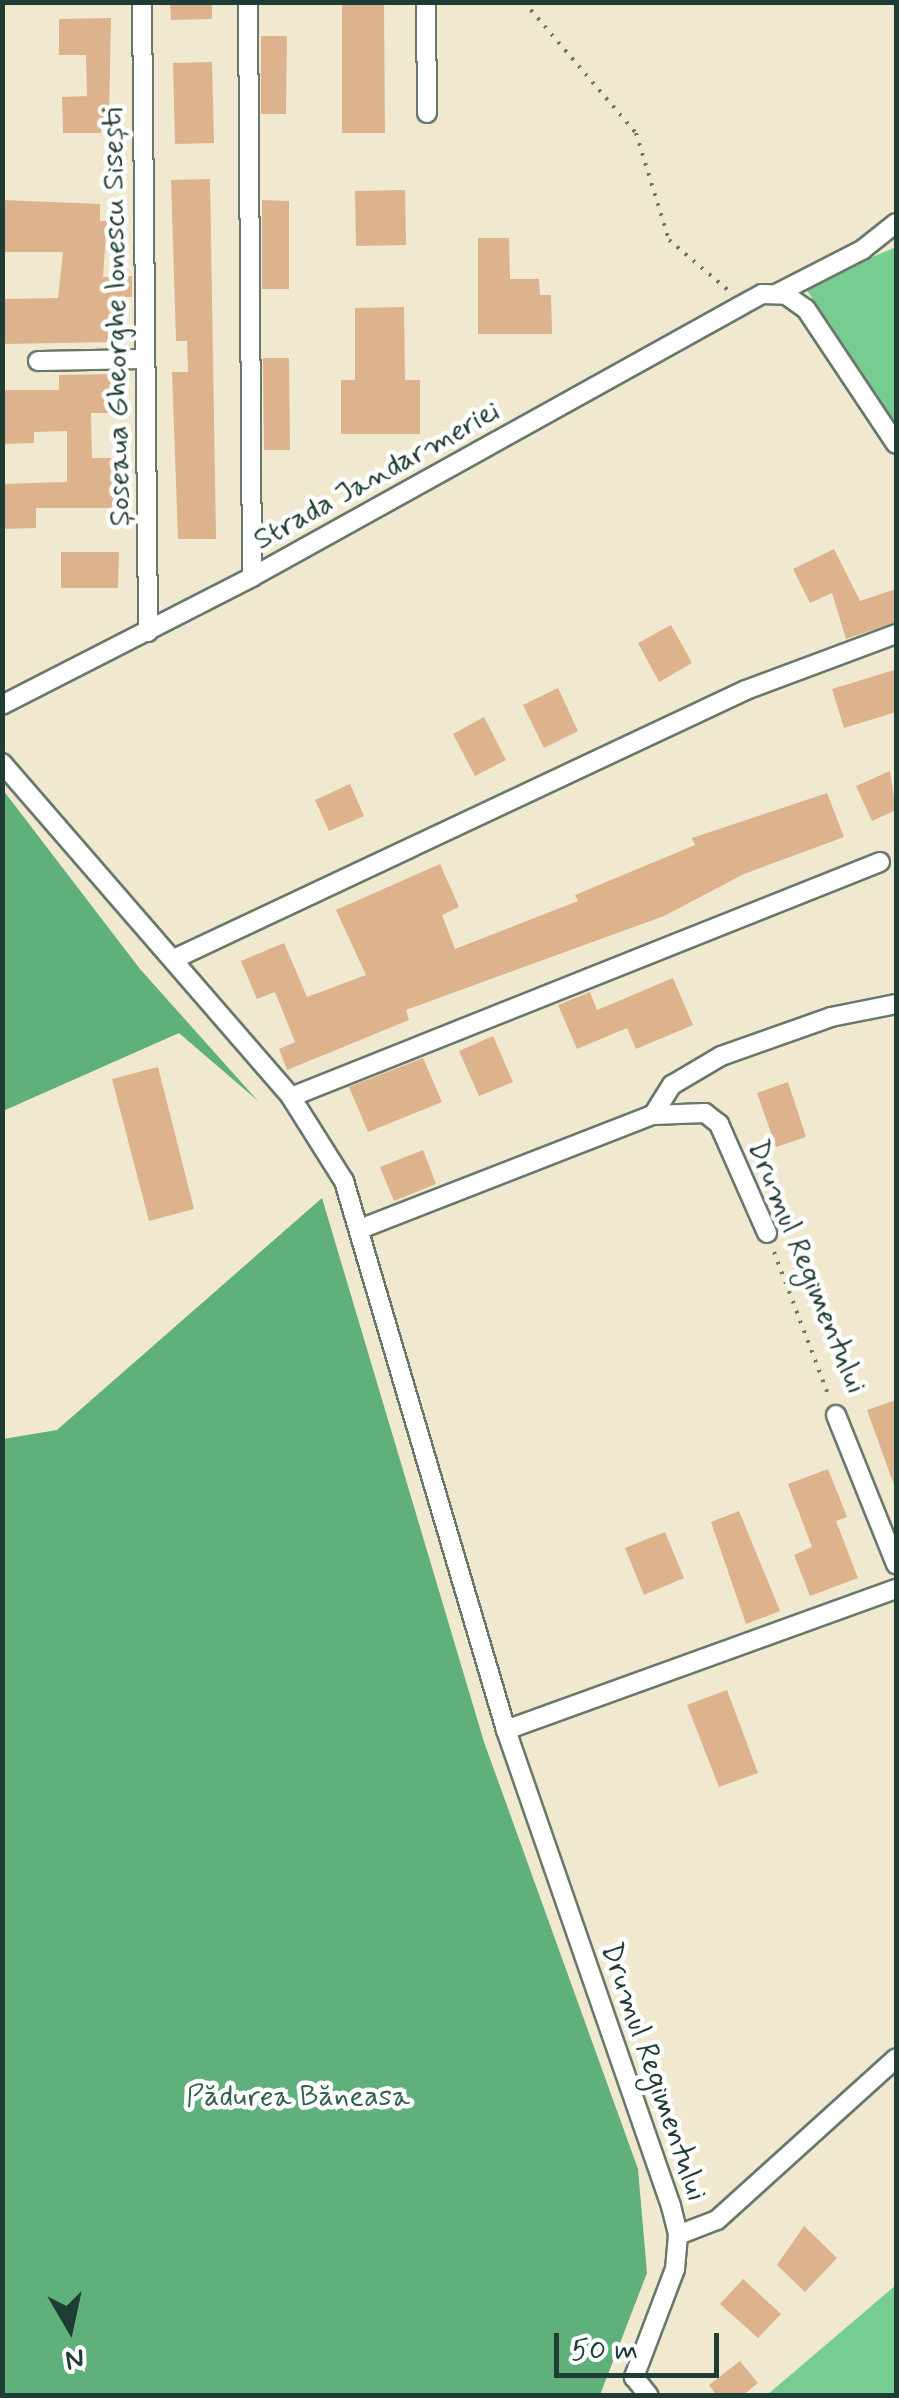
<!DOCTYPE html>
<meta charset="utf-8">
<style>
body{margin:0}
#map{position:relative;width:899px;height:2398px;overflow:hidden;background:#f0e9d0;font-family:Mynerve,sans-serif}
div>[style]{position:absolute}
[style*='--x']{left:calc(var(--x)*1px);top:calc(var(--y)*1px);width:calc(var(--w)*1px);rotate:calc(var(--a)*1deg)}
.green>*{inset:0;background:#76cc91}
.forest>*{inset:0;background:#60b07b}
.building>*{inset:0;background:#dcb38d}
.path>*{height:4px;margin-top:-2px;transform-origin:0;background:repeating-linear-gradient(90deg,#68796b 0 2.5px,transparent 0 10.5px)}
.roads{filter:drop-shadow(2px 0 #68796b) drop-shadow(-2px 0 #68796b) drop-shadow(0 2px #68796b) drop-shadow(0 -2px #68796b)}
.minor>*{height:18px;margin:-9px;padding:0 9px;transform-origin:9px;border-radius:9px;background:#fff}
span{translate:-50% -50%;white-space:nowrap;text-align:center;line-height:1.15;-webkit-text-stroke:9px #fff;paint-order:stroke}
.street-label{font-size:30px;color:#1f3d34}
.park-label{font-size:30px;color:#35614b}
.frame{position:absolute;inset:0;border:5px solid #1f3d34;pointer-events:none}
.north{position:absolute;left:20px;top:2278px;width:100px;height:100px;-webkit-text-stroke:8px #fff;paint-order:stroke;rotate:171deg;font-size:28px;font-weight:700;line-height:40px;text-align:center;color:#1f3d34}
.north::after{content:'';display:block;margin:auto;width:35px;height:45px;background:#1f3d34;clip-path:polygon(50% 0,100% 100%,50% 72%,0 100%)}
.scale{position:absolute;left:554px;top:2333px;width:165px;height:45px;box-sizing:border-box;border:5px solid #1f3d34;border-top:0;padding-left:12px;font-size:30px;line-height:35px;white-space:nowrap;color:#1f3d34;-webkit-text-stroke:8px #fff;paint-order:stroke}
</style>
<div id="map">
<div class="green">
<div style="clip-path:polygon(896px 247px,896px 425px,804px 286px)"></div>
<div style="clip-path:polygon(896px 2285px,896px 2395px,767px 2395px)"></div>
</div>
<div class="forest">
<div style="clip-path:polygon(3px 790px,140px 969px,258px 1101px,179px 1033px,3px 1111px)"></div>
<div style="clip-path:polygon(322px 1198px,484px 1742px,638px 2169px,647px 2273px,600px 2395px,3px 2395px,3px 1439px,57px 1430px)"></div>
</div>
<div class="building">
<div style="clip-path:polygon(170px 2px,212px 2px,212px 19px,171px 20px)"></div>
<div style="clip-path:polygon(342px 2px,384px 2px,385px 133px,342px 133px)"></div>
<div style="clip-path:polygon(111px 18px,109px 118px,101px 118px,101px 133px,63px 133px,62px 97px,87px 96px,86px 55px,59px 55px,59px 19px)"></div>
<div style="clip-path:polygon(261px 36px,287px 36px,286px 114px,261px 114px)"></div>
<div style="clip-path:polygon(212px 62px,214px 143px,175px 144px,173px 63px)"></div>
<div style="clip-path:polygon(210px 179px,216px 539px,178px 539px,172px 372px,188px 372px,187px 341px,176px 341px,171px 180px)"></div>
<div style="clip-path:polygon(405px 190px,406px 245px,356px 246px,355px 191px)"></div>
<div style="clip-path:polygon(2px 200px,100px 204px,100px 221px,107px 221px,103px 277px,132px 276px,132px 297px,116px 297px,116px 342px,2px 344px,2px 299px,58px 298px,63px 252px,2px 252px)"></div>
<div style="clip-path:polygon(262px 200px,289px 201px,289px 289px,262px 289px)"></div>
<div style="clip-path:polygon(478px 238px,509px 238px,510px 279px,539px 279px,540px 295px,551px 295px,552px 334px,478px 334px)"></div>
<div style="clip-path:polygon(404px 307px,405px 380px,420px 380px,420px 434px,341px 434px,341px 380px,355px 380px,355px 308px)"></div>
<div style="clip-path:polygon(263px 358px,289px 358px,290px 450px,264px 450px)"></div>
<div style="clip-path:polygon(115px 374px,116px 413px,91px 413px,92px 458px,121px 458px,121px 508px,36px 508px,36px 528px,2px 529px,2px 484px,67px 482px,67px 431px,34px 432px,34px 443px,2px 444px,2px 390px,59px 390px,59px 375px)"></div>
<div style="clip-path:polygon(834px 549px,860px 601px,896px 589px,896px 622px,846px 639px,832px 593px,810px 603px,793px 569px)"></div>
<div style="clip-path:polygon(61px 552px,119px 552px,118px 588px,61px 588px)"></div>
<div style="clip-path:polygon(671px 625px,692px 663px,659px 682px,638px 643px)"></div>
<div style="clip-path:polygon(894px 670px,896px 712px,844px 728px,832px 689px)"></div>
<div style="clip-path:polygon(558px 688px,578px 731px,544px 748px,523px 705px)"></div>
<div style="clip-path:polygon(484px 717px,506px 760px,475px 776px,453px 734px)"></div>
<div style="clip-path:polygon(890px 771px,896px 810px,872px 821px,856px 786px)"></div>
<div style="clip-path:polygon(350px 784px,364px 816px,329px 831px,315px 800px)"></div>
<div style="clip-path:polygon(827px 793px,844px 837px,744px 874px,664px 916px,406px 1010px,409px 1020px,287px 1070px,279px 1049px,295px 1042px,275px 992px,257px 999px,241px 961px,284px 943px,307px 997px,366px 975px,336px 910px,440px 864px,459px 907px,442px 915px,455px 949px,578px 901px,575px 895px,695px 845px,692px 838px)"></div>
<div style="clip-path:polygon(673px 978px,693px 1025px,636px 1049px,627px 1028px,577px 1049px,558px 1005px,590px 992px,597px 1010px)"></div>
<div style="clip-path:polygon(493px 1036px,513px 1082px,479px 1096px,459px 1051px)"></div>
<div style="clip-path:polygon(423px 1058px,442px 1102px,368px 1132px,349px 1087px)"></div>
<div style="clip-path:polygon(158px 1067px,194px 1209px,149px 1221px,112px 1079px)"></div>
<div style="clip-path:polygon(788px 1082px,806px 1137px,776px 1147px,757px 1093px)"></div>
<div style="clip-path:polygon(423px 1150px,436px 1184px,394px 1201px,380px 1167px)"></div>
<div style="clip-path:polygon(896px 1400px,896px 1485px,894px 1485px,867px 1410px)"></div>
<div style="clip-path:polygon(828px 1469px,847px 1517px,836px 1521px,858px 1578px,810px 1596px,794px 1555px,812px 1547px,788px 1484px)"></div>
<div style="clip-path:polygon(739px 1511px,780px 1611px,746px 1624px,711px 1522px)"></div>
<div style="clip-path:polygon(665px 1532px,684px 1578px,644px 1595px,625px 1548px)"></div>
<div style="clip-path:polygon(727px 1690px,758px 1773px,719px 1787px,687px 1705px)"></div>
<div style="clip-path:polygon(804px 2226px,837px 2258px,805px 2292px,777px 2265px)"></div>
<div style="clip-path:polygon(743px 2279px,781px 2314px,758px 2338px,720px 2304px)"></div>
<div style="clip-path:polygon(740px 2361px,758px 2383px,742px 2396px,717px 2396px,709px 2385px)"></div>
</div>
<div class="path">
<div style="--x:524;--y:2;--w:172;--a:49.5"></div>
<div style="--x:636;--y:133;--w:112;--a:72.9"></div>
<div style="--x:669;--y:240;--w:80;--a:40.4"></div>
<div style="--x:774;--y:1252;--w:155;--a:69.2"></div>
</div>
<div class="roads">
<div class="minor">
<div style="--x:142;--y:2;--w:630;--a:89.45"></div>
<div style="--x:248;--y:2;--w:575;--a:89.6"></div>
<div style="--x:426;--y:2;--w:111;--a:89.5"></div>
<div style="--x:776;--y:294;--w:97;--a:-27.1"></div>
<div style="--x:862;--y:250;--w:43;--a:-38.5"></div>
<div style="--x:38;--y:361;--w:107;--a:-1.1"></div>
<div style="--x:2;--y:705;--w:281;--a:-27.1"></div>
<div style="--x:252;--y:577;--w:583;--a:-29.03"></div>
<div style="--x:762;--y:294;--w:24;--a:2"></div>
<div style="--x:786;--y:295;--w:24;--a:35"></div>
<div style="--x:806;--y:309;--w:162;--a:56.3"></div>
<div style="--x:2;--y:763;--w:442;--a:49.1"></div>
<div style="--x:291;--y:1097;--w:99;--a:57.8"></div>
<div style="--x:344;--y:1181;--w:572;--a:73.56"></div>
<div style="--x:506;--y:1730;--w:504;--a:70.88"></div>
<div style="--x:671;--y:2206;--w:30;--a:76"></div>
<div style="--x:678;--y:2235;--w:34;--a:95"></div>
<div style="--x:675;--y:2269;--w:116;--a:110.8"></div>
<div style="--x:634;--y:2377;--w:24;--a:52"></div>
<div style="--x:174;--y:959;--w:632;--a:-25.19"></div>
<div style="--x:746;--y:690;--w:160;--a:-20.5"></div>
<div style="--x:291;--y:1097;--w:634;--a:-21.75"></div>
<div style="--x:653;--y:1115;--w:36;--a:-58"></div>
<div style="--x:672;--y:1085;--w:57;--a:-30.6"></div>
<div style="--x:721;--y:1056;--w:117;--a:-19.5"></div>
<div style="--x:831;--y:1017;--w:66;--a:-11.3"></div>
<div style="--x:360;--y:1229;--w:314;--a:-21.3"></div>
<div style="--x:653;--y:1115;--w:52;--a:-2.2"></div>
<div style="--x:705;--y:1113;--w:18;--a:38"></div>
<div style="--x:719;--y:1124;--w:119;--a:66.2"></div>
<div style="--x:836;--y:1415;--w:161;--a:68.1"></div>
<div style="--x:506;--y:1730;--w:415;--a:-19.9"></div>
<div style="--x:678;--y:2235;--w:42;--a:-21"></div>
<div style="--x:717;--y:2220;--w:241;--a:-42.1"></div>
</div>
</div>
<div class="street-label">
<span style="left:117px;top:317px;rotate:-91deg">Șoseaua Gheorghe Ionescu Sisești</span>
<span style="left:377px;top:476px;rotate:-29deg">Strada Jandarmeriei</span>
<span style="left:806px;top:1267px;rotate:68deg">Drumul Regimentului</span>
<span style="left:653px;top:2072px;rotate:71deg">Drumul Regimentului</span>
</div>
<div class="park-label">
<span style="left:298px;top:2097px">Pădurea Băneasa</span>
</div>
<div class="frame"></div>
<div class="north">N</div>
<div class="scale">50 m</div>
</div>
